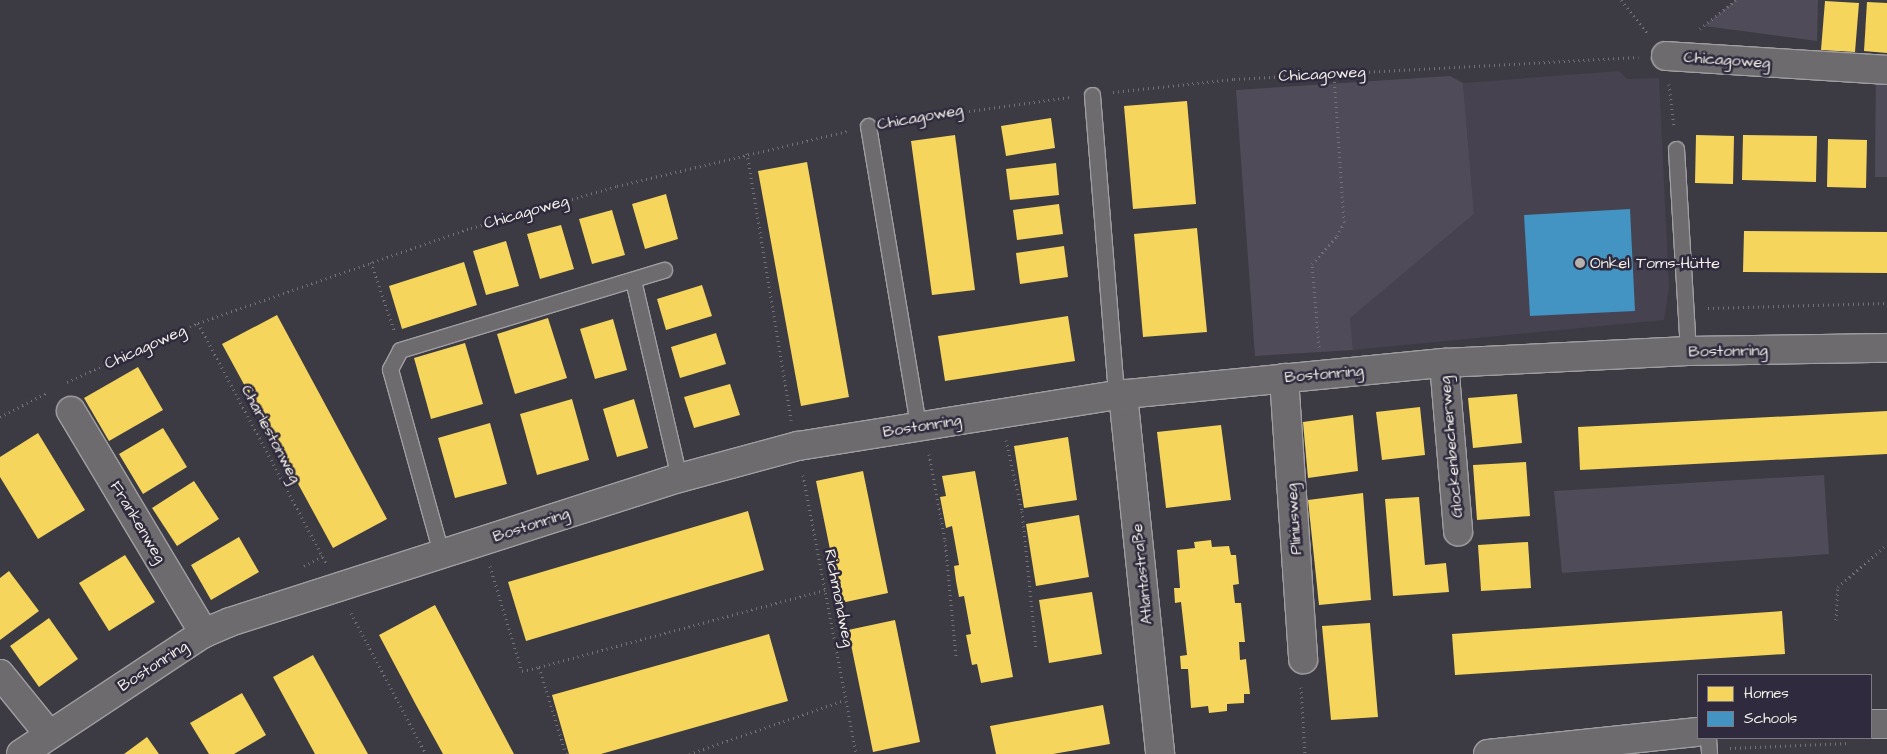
<!DOCTYPE html>
<meta charset="utf-8">
<style>
body{margin:0}
#map{position:relative;width:1887px;height:754px;overflow:hidden;background:#3c3a43;font-family:"Architects Daughter",sans-serif}
div>[style]{position:absolute}
[style*='--x']{left:calc(var(--x)*1px);top:calc(var(--y)*1px);width:calc(var(--w)*1px);rotate:calc(var(--a)*1deg)}
.built>*{inset:0;background:#464250}
.green>*{inset:0;background:#504b59}
.homes>*{inset:0;background:#f6d55c}
.schools>*{inset:0;background:#4393c3}
.path>*{height:3px;margin-top:-1.5px;transform-origin:0;background:repeating-linear-gradient(90deg,#747276 0 1px,transparent 0 5px)}
.roads{filter:drop-shadow(1px 0 #9f9ea0) drop-shadow(-1px 0 #9f9ea0) drop-shadow(0 1px #9f9ea0) drop-shadow(0 -1px #9f9ea0)}
.service>*{height:15px;margin:-7.5px;padding:0 7.5px;transform-origin:7.5px;border-radius:7.5px;background:#6e6b6e}
.minor>*{height:28px;margin:-14px;padding:0 14px;transform-origin:14px;border-radius:14px;background:#6e6b6e}
.dots>*{width:14px;height:14px;translate:-50% -50%;box-sizing:border-box;border:2px solid #2f2a3d;border-radius:50%}
span{translate:-50% -50%;white-space:nowrap;text-align:center;line-height:1.15;-webkit-text-stroke:5px #2f2a3d;paint-order:stroke}
.street-label{font-size:16px;color:#f4f1e8}
.poi-label{font-size:16px;color:#f4f1e8}
.left{translate:0 -50%;text-align:left}
.legend{position:absolute;left:1697px;top:674px;width:175px;height:65px;box-sizing:border-box;background:#2f2a3d;border:1px solid #7e7a81;margin:0;padding:6px 9px;list-style:none;font-size:15px;color:#f4f1e8}
.legend li{display:flex;align-items:center;gap:10px;height:25px}
.legend b{width:25px;border:1px solid #7e7a81}
</style>
<div id="map">
<div class="built">
<div style="clip-path:polygon(1619px 71px,1627px 79px,1659px 78px,1669px 287px,1664px 320px,1353px 350px,1349px 318px,1474px 214px,1463px 83px)"></div>
</div>
<div class="green">
<div style="clip-path:polygon(1736px 0,1818px 0,1817px 41px,1704px 26px)"></div>
<div style="clip-path:polygon(1876px 65px,1887px 65px,1887px 177px,1875px 177px)"></div>
<div style="clip-path:polygon(1450px 76px,1463px 83px,1474px 214px,1350px 318px,1353px 350px,1255px 356px,1236px 90px)"></div>
<div style="clip-path:polygon(1824px 475px,1829px 554px,1562px 573px,1554px 491px)"></div>
</div>
<div class="homes">
<div style="clip-path:polygon(1825px 1px,1859px 3px,1855px 52px,1821px 50px)"></div>
<div style="clip-path:polygon(1867px 2px,1887px 3px,1887px 53px,1864px 51px)"></div>
<div style="clip-path:polygon(1187px 101px,1196px 204px,1133px 209px,1124px 106px)"></div>
<div style="clip-path:polygon(1051px 118px,1055px 148px,1006px 156px,1001px 126px)"></div>
<div style="clip-path:polygon(955px 135px,975px 290px,932px 295px,911px 141px)"></div>
<div style="clip-path:polygon(1696px 135px,1734px 136px,1733px 184px,1695px 183px)"></div>
<div style="clip-path:polygon(1743px 135px,1817px 136px,1816px 182px,1742px 180px)"></div>
<div style="clip-path:polygon(1828px 139px,1867px 140px,1866px 188px,1827px 187px)"></div>
<div style="clip-path:polygon(807px 162px,849px 397px,801px 406px,758px 171px)"></div>
<div style="clip-path:polygon(1056px 163px,1059px 195px,1010px 200px,1006px 169px)"></div>
<div style="clip-path:polygon(666px 194px,678px 239px,645px 249px,632px 204px)"></div>
<div style="clip-path:polygon(1059px 204px,1063px 234px,1017px 240px,1013px 210px)"></div>
<div style="clip-path:polygon(612px 210px,625px 255px,592px 264px,579px 219px)"></div>
<div style="clip-path:polygon(561px 225px,574px 269px,540px 279px,527px 234px)"></div>
<div style="clip-path:polygon(1197px 228px,1207px 332px,1143px 337px,1134px 234px)"></div>
<div style="clip-path:polygon(1744px 231px,1887px 232px,1887px 273px,1743px 272px)"></div>
<div style="clip-path:polygon(506px 241px,519px 286px,486px 295px,473px 251px)"></div>
<div style="clip-path:polygon(1064px 246px,1068px 277px,1020px 284px,1016px 253px)"></div>
<div style="clip-path:polygon(464px 262px,477px 305px,402px 329px,389px 286px)"></div>
<div style="clip-path:polygon(702px 285px,712px 316px,666px 330px,657px 299px)"></div>
<div style="clip-path:polygon(277px 315px,387px 519px,333px 548px,222px 344px)"></div>
<div style="clip-path:polygon(1068px 316px,1075px 361px,945px 381px,938px 336px)"></div>
<div style="clip-path:polygon(548px 318px,567px 378px,515px 394px,497px 334px)"></div>
<div style="clip-path:polygon(613px 319px,627px 370px,595px 379px,580px 329px)"></div>
<div style="clip-path:polygon(716px 333px,726px 364px,680px 378px,671px 347px)"></div>
<div style="clip-path:polygon(465px 343px,483px 404px,431px 419px,414px 358px)"></div>
<div style="clip-path:polygon(138px 367px,163px 410px,109px 441px,84px 398px)"></div>
<div style="clip-path:polygon(730px 384px,740px 415px,694px 428px,684px 397px)"></div>
<div style="clip-path:polygon(1517px 394px,1522px 443px,1473px 448px,1468px 398px)"></div>
<div style="clip-path:polygon(572px 399px,589px 460px,537px 475px,520px 414px)"></div>
<div style="clip-path:polygon(634px 399px,648px 448px,617px 457px,603px 409px)"></div>
<div style="clip-path:polygon(1420px 407px,1425px 455px,1382px 460px,1376px 412px)"></div>
<div style="clip-path:polygon(1887px 411px,1887px 454px,1580px 470px,1578px 427px)"></div>
<div style="clip-path:polygon(1353px 415px,1358px 471px,1308px 478px,1303px 422px)"></div>
<div style="clip-path:polygon(490px 423px,507px 484px,455px 498px,438px 438px)"></div>
<div style="clip-path:polygon(1221px 425px,1231px 500px,1166px 508px,1157px 432px)"></div>
<div style="clip-path:polygon(163px 428px,187px 467px,143px 494px,119px 454px)"></div>
<div style="clip-path:polygon(38px 433px,85px 510px,38px 539px,0 477px,0 457px)"></div>
<div style="clip-path:polygon(1068px 437px,1077px 500px,1024px 508px,1014px 446px)"></div>
<div style="clip-path:polygon(1526px 462px,1530px 516px,1477px 520px,1473px 465px)"></div>
<div style="clip-path:polygon(863px 471px,888px 593px,841px 603px,816px 481px)"></div>
<div style="clip-path:polygon(975px 471px,1013px 677px,981px 683px,977px 664px,972px 665px,966px 635px,971px 634px,964px 596px,959px 597px,956px 581px,954px 566px,959px 565px,952px 526px,946px 528px,940px 497px,946px 496px,942px 476px)"></div>
<div style="clip-path:polygon(194px 481px,219px 519px,177px 546px,152px 508px)"></div>
<div style="clip-path:polygon(1363px 493px,1371px 600px,1319px 605px,1308px 500px)"></div>
<div style="clip-path:polygon(1419px 497px,1425px 565px,1446px 563px,1449px 592px,1393px 596px,1385px 499px)"></div>
<div style="clip-path:polygon(748px 511px,764px 570px,526px 641px,508px 582px)"></div>
<div style="clip-path:polygon(1079px 515px,1089px 577px,1036px 586px,1026px 524px)"></div>
<div style="clip-path:polygon(239px 537px,259px 572px,211px 600px,191px 565px)"></div>
<div style="clip-path:polygon(1211px 540px,1212px 547px,1229px 546px,1231px 555px,1236px 555px,1239px 584px,1233px 585px,1235px 603px,1241px 603px,1245px 642px,1239px 642px,1240px 660px,1246px 659px,1250px 694px,1244px 694px,1244px 703px,1227px 704px,1227px 711px,1209px 713px,1208px 706px,1191px 708px,1188px 669px,1181px 669px,1180px 656px,1187px 655px,1181px 602px,1175px 603px,1174px 588px,1180px 588px,1177px 550px,1195px 548px,1194px 542px)"></div>
<div style="clip-path:polygon(1528px 542px,1531px 588px,1481px 591px,1478px 545px)"></div>
<div style="clip-path:polygon(125px 555px,155px 602px,109px 631px,79px 583px)"></div>
<div style="clip-path:polygon(9px 571px,39px 611px,0 640px,0 578px)"></div>
<div style="clip-path:polygon(1092px 592px,1102px 654px,1049px 663px,1039px 600px)"></div>
<div style="clip-path:polygon(435px 605px,472px 675px,514px 754px,443px 754px,416px 705px,379px 635px)"></div>
<div style="clip-path:polygon(1782px 611px,1785px 654px,1455px 675px,1452px 634px)"></div>
<div style="clip-path:polygon(49px 618px,78px 659px,39px 687px,10px 646px)"></div>
<div style="clip-path:polygon(895px 620px,920px 742px,873px 752px,848px 630px)"></div>
<div style="clip-path:polygon(1370px 623px,1378px 717px,1331px 720px,1322px 626px)"></div>
<div style="clip-path:polygon(769px 634px,788px 701px,601px 754px,569px 754px,552px 695px)"></div>
<div style="clip-path:polygon(313px 655px,368px 754px,315px 754px,273px 677px)"></div>
<div style="clip-path:polygon(242px 693px,266px 735px,234px 754px,209px 754px,190px 723px)"></div>
<div style="clip-path:polygon(1103px 705px,1110px 744px,1053px 754px,996px 754px,990px 726px)"></div>
<div style="clip-path:polygon(147px 737px,159px 754px,124px 754px)"></div>
</div>
<div class="schools">
<div style="clip-path:polygon(1630px 209px,1635px 311px,1530px 316px,1524px 215px)"></div>
</div>
<div class="path">
<div style="--x:1621;--y:0;--w:43;--a:51.5"></div>
<div style="--x:1700;--y:29;--w:46;--a:-38.9"></div>
<div style="--x:1669;--y:84;--w:43;--a:83.4"></div>
<div style="--x:1113;--y:92;--w:122;--a:-6.1"></div>
<div style="--x:1234;--y:79;--w:405;--a:-3.1"></div>
<div style="--x:890;--y:122;--w:182;--a:-7.9"></div>
<div style="--x:747;--y:153;--w:271;--a:80.6"></div>
<div style="--x:371;--y:262;--w:72;--a:71.3"></div>
<div style="--x:1708;--y:308;--w:179;--a:-1.6"></div>
<div style="--x:198;--y:323;--w:272;--a:61.9"></div>
<div style="--x:1319;--y:347;--w:83;--a:-94.8"></div>
<div style="--x:1312;--y:264;--w:38;--a:-48"></div>
<div style="--x:1337;--y:236;--w:16;--a:-63"></div>
<div style="--x:1344;--y:222;--w:148;--a:-93.9"></div>
<div style="--x:67;--y:382;--w:144;--a:-24.2"></div>
<div style="--x:198;--y:323;--w:289;--a:-19.2"></div>
<div style="--x:471;--y:228;--w:152;--a:-16"></div>
<div style="--x:617;--y:186;--w:236;--a:-13.4"></div>
<div style="--x:0;--y:417;--w:54;--a:-27.5"></div>
<div style="--x:1006;--y:440;--w:73;--a:77.3"></div>
<div style="--x:1022;--y:511;--w:140;--a:84.2"></div>
<div style="--x:929;--y:454;--w:87;--a:79.5"></div>
<div style="--x:945;--y:540;--w:118;--a:84.6"></div>
<div style="--x:803;--y:475;--w:284;--a:79.2"></div>
<div style="--x:304;--y:566;--w:21;--a:-28"></div>
<div style="--x:490;--y:566;--w:110;--a:73.1"></div>
<div style="--x:522;--y:671;--w:17;--a:-13"></div>
<div style="--x:351;--y:613;--w:160;--a:62"></div>
<div style="--x:1836;--y:620;--w:33;--a:-87"></div>
<div style="--x:1838;--y:587;--w:65;--a:-41.3"></div>
<div style="--x:1301;--y:687;--w:67;--a:86.6"></div>
<div style="--x:1730;--y:748;--w:119;--a:-2.4"></div>
<div style="--x:566;--y:754;--w:91;--a:-107.2"></div>
<div style="--x:539;--y:667;--w:296;--a:-15.1"></div>
<div style="--x:689;--y:754;--w:165;--a:-19.1"></div>
</div>
<div class="roads">
<div class="service">
<div style="--x:1092;--y:95;--w:301;--a:85.4"></div>
<div style="--x:868;--y:126;--w:304;--a:80.5"></div>
<div style="--x:1676;--y:149;--w:202;--a:86.6"></div>
<div style="--x:633;--y:280;--w:203;--a:76.9"></div>
<div style="--x:441;--y:553;--w:191;--a:-105.5"></div>
<div style="--x:390;--y:369;--w:21;--a:-62"></div>
<div style="--x:400;--y:350;--w:276;--a:-16.9"></div>
<div style="--x:1708;--y:738;--w:16;--a:86"></div>
</div>
<div class="minor">
<div style="--x:1666;--y:56;--w:221;--a:3.6"></div>
<div style="--x:1444;--y:363;--w:169;--a:85.2"></div>
<div style="--x:1284;--y:378;--w:282;--a:86.1"></div>
<div style="--x:1123;--y:394;--w:362;--a:84.1"></div>
<div style="--x:71;--y:411;--w:259;--a:59.1"></div>
<div style="--x:0;--y:674;--w:76;--a:50.9"></div>
<div style="--x:1871;--y:724;--w:16;--a:0"></div>
<div style="--x:21;--y:754;--w:219;--a:-33.5"></div>
<div style="--x:204;--y:633;--w:28;--a:-23"></div>
<div style="--x:230;--y:622;--w:472;--a:-17.8"></div>
<div style="--x:679;--y:478;--w:123;--a:-15.1"></div>
<div style="--x:798;--y:446;--w:322;--a:-9.1"></div>
<div style="--x:1116;--y:395;--w:330;--a:-5.6"></div>
<div style="--x:1444;--y:363;--w:244;--a:-2.8"></div>
<div style="--x:1688;--y:351;--w:199;--a:-0.9"></div>
<div style="--x:1488;--y:754;--w:211;--a:-6"></div>
</div>
</div>
<div class="dots">
<div style="left:1580px;top:263px;background:#b4b1ae"></div>
</div>
<div class="street-label">
<span style="left:1727px;top:60px;rotate:4deg">Chicagoweg</span>
<span style="left:1322px;top:74px;rotate:-3deg">Chicagoweg</span>
<span style="left:920px;top:117px;rotate:-10deg">Chicagoweg</span>
<span style="left:526px;top:212px;rotate:-16deg">Chicagoweg</span>
<span style="left:145px;top:347px;rotate:-24deg">Chicagoweg</span>
<span style="left:1728px;top:351px;rotate:-1deg">Bostonring</span>
<span style="left:1324px;top:374px;rotate:-5deg">Bostonring</span>
<span style="left:922px;top:426px;rotate:-9deg">Bostonring</span>
<span style="left:271px;top:434px;rotate:62deg">Charlestonweg</span>
<span style="left:1451px;top:447px;rotate:-95deg">Glockenbecherweg</span>
<span style="left:1294px;top:519px;rotate:-94deg">Pliniusweg</span>
<span style="left:138px;top:522px;rotate:59deg">Frankenweg</span>
<span style="left:531px;top:525px;rotate:-18deg">Bostonring</span>
<span style="left:1142px;top:574px;rotate:-96deg">Atlantastraße</span>
<span style="left:839px;top:598px;rotate:79deg">Richmondweg</span>
<span style="left:153px;top:666px;rotate:-33deg">Bostonring</span>
</div>
<div class="poi-label">
<span class="left" style="left:1590px;top:263px">Onkel Toms-Hütte</span>
</div>
<ul class="legend">
<li><b style="height:14px;background:#f6d55c"></b>Homes</li>
<li><b style="height:14px;background:#4393c3"></b>Schools</li>
</ul>
</div>
